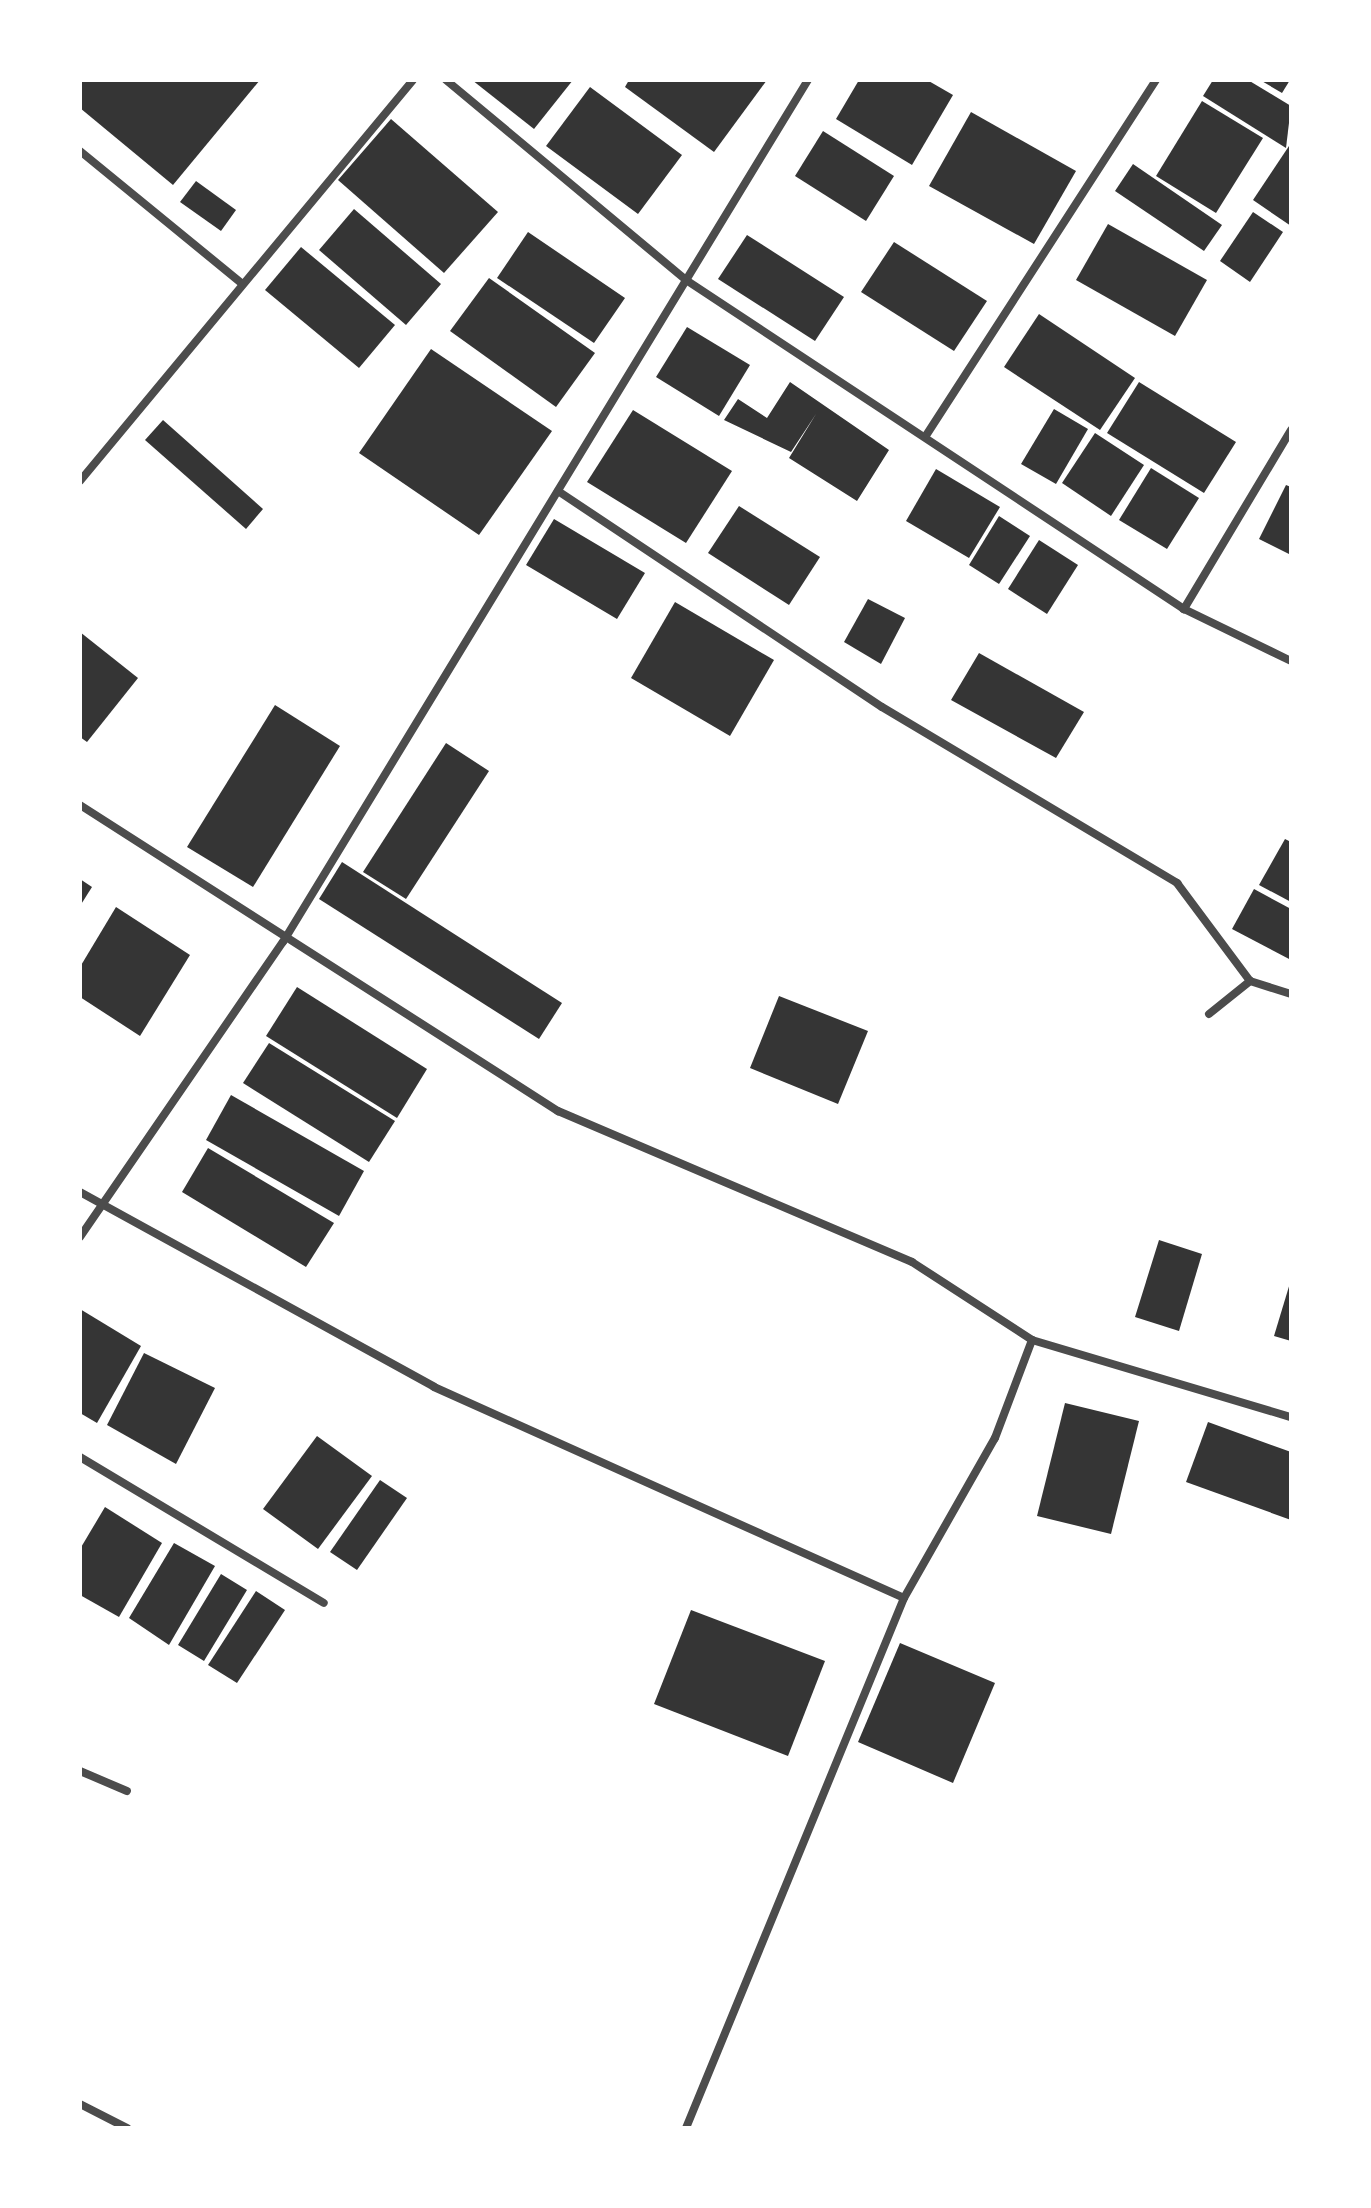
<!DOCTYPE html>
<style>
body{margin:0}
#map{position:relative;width:1371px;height:2208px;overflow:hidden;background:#fff;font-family:Figtree,sans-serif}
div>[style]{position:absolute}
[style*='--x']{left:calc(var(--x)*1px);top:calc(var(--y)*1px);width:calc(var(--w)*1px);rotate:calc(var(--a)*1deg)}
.building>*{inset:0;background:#353535}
.minor>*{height:8px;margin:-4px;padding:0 4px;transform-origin:4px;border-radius:4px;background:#4c4c4c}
span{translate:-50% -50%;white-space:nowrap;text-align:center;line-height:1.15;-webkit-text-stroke:6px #fff;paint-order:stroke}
.frame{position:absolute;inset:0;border:82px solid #fff;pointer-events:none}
</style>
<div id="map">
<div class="building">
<div style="clip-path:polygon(80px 80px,260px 80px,173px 185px,80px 108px)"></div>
<div style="clip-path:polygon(472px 80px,573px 80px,534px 129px)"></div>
<div style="clip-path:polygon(629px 80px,767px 80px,714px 152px,625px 87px)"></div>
<div style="clip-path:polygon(859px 80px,927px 80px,953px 95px,912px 165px,836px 119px)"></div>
<div style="clip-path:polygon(1213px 80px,1248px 80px,1291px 106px,1286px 148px,1203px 96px)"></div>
<div style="clip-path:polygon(1260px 80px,1290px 80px,1282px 93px)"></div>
<div style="clip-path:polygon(590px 87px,682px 155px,638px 214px,546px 146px)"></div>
<div style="clip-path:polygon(1202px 101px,1263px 138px,1216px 213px,1156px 176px)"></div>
<div style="clip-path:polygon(971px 112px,1076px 171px,1034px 244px,929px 186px)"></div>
<div style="clip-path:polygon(391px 119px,498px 212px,444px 273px,338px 180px)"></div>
<div style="clip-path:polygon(823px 131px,894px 176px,866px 221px,795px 176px)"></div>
<div style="clip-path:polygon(1291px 143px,1291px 226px,1253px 200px)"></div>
<div style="clip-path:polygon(1133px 164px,1222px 225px,1204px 251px,1115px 191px)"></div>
<div style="clip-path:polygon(196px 181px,236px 210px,221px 231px,180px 202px)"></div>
<div style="clip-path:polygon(354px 209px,441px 284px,406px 325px,319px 250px)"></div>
<div style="clip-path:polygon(1253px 212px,1283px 232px,1250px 282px,1220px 261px)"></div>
<div style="clip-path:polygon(1108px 224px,1207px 280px,1175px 336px,1076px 280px)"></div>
<div style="clip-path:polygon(528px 232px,625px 298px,594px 343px,497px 278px)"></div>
<div style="clip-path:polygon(747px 235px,844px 297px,815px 341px,718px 279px)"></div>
<div style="clip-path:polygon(894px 242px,987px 301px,954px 351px,861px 292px)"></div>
<div style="clip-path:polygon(301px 247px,395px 325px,359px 368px,265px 290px)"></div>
<div style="clip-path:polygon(489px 278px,595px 353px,556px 407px,450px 331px)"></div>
<div style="clip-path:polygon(1039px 314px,1135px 378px,1100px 430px,1004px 367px)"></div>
<div style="clip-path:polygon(687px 327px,750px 365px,719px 416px,656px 377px)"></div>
<div style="clip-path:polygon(431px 349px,552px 431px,479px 535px,359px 453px)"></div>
<div style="clip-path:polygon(790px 382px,889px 450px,857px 501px,789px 458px,816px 414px,791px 452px,724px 420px,738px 399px,767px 418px)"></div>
<div style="clip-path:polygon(1139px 382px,1236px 442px,1204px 493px,1107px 433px)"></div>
<div style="clip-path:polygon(1054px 409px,1088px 429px,1056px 484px,1021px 464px)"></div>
<div style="clip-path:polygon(633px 410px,732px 471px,686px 543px,587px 482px)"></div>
<div style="clip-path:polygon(163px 420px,263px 509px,246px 529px,145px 440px)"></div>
<div style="clip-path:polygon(1095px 433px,1144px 465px,1111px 516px,1062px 483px)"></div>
<div style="clip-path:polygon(1151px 468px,1199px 498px,1167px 549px,1119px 520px)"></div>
<div style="clip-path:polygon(936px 469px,1000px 507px,969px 558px,906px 521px)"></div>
<div style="clip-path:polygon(1286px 485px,1291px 487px,1291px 555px,1259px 539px)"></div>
<div style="clip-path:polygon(739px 506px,820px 557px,789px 605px,708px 553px)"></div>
<div style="clip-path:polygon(999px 516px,1030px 536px,999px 584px,969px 565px)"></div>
<div style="clip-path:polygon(554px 519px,645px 573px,617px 619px,526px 565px)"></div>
<div style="clip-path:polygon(1039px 540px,1078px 565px,1047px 614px,1008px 589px)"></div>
<div style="clip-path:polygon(868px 599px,905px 618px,881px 664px,844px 642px)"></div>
<div style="clip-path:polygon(675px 602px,774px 660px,730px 736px,631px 678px)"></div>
<div style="clip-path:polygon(80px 632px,138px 678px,87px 742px,80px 737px)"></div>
<div style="clip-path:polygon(979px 653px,1084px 712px,1056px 758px,951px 700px)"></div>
<div style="clip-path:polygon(275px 705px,340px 746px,253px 887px,187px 847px)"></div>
<div style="clip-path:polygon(446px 743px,489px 771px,406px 899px,363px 872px)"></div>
<div style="clip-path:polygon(1285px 839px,1291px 842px,1291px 902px,1259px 885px)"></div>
<div style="clip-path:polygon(342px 862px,562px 1003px,539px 1039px,319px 899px)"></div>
<div style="clip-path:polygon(80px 879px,92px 887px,80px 906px)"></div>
<div style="clip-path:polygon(1254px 889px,1291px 909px,1291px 960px,1232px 929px)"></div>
<div style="clip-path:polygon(116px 907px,190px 955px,140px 1036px,80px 997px,80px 967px)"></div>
<div style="clip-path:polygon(297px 987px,427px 1069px,397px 1118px,266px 1036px)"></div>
<div style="clip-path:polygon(779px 996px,868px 1031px,838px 1104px,750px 1068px)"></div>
<div style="clip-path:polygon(269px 1043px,395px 1121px,369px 1162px,243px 1083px)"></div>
<div style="clip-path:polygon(231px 1095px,364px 1171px,339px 1216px,206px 1140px)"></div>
<div style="clip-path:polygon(208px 1148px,334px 1223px,306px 1267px,182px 1192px)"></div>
<div style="clip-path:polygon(1159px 1240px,1202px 1254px,1179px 1331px,1135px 1317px)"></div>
<div style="clip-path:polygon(1290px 1283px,1291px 1283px,1291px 1341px,1274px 1336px)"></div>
<div style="clip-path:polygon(80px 1309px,141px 1346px,97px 1423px,80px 1413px)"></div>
<div style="clip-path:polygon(144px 1353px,215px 1388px,176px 1464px,107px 1425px)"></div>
<div style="clip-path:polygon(1065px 1403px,1139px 1421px,1111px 1534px,1037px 1516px)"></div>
<div style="clip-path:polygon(1208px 1422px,1291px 1452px,1291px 1520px,1186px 1482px)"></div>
<div style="clip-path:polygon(317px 1436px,372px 1476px,318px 1549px,263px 1509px)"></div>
<div style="clip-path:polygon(380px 1480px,407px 1498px,357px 1570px,330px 1552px)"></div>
<div style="clip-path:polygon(105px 1507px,162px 1543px,119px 1617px,80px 1595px,80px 1549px)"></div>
<div style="clip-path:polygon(174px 1543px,215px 1566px,169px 1645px,129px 1618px)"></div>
<div style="clip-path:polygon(221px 1574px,247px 1590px,204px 1661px,178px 1645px)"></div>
<div style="clip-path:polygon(256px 1591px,285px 1610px,237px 1683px,208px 1665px)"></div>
<div style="clip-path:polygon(691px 1610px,825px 1661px,788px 1756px,654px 1704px)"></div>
<div style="clip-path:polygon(900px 1643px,995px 1683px,953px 1783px,858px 1742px)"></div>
</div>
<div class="minor">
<div style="--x:446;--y:80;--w:312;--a:39.8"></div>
<div style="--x:686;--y:280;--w:597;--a:33.45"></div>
<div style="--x:80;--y:151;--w:207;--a:39.3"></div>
<div style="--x:1291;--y:430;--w:209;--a:120.9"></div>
<div style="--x:1184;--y:609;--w:119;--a:25.9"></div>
<div style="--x:927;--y:434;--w:422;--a:-57.1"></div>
<div style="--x:80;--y:481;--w:521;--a:-50.29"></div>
<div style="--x:558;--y:491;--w:389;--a:33.7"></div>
<div style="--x:882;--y:707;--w:344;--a:30.8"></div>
<div style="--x:1177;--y:883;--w:122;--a:53.3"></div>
<div style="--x:80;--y:805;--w:568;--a:32.63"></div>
<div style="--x:558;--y:1111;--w:385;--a:23.1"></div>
<div style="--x:912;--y:1262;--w:143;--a:33"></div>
<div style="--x:1032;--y:1340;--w:270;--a:16.6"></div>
<div style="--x:1209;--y:1014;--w:53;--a:-38.8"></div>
<div style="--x:1250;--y:981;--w:43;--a:17.6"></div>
<div style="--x:80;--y:1192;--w:404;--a:28.8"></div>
<div style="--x:434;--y:1387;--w:515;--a:24.18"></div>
<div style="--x:80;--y:1237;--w:358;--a:-55.5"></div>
<div style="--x:283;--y:942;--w:1009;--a:-58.66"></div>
<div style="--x:80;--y:1457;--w:284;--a:30.9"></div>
<div style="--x:80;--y:1771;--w:51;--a:23.1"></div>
<div style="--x:80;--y:2104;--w:53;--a:27.1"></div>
<div style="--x:686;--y:2128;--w:573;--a:-67.64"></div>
<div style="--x:904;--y:1598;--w:184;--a:-60.4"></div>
<div style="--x:995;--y:1438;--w:105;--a:-69.3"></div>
</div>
<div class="frame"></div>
</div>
